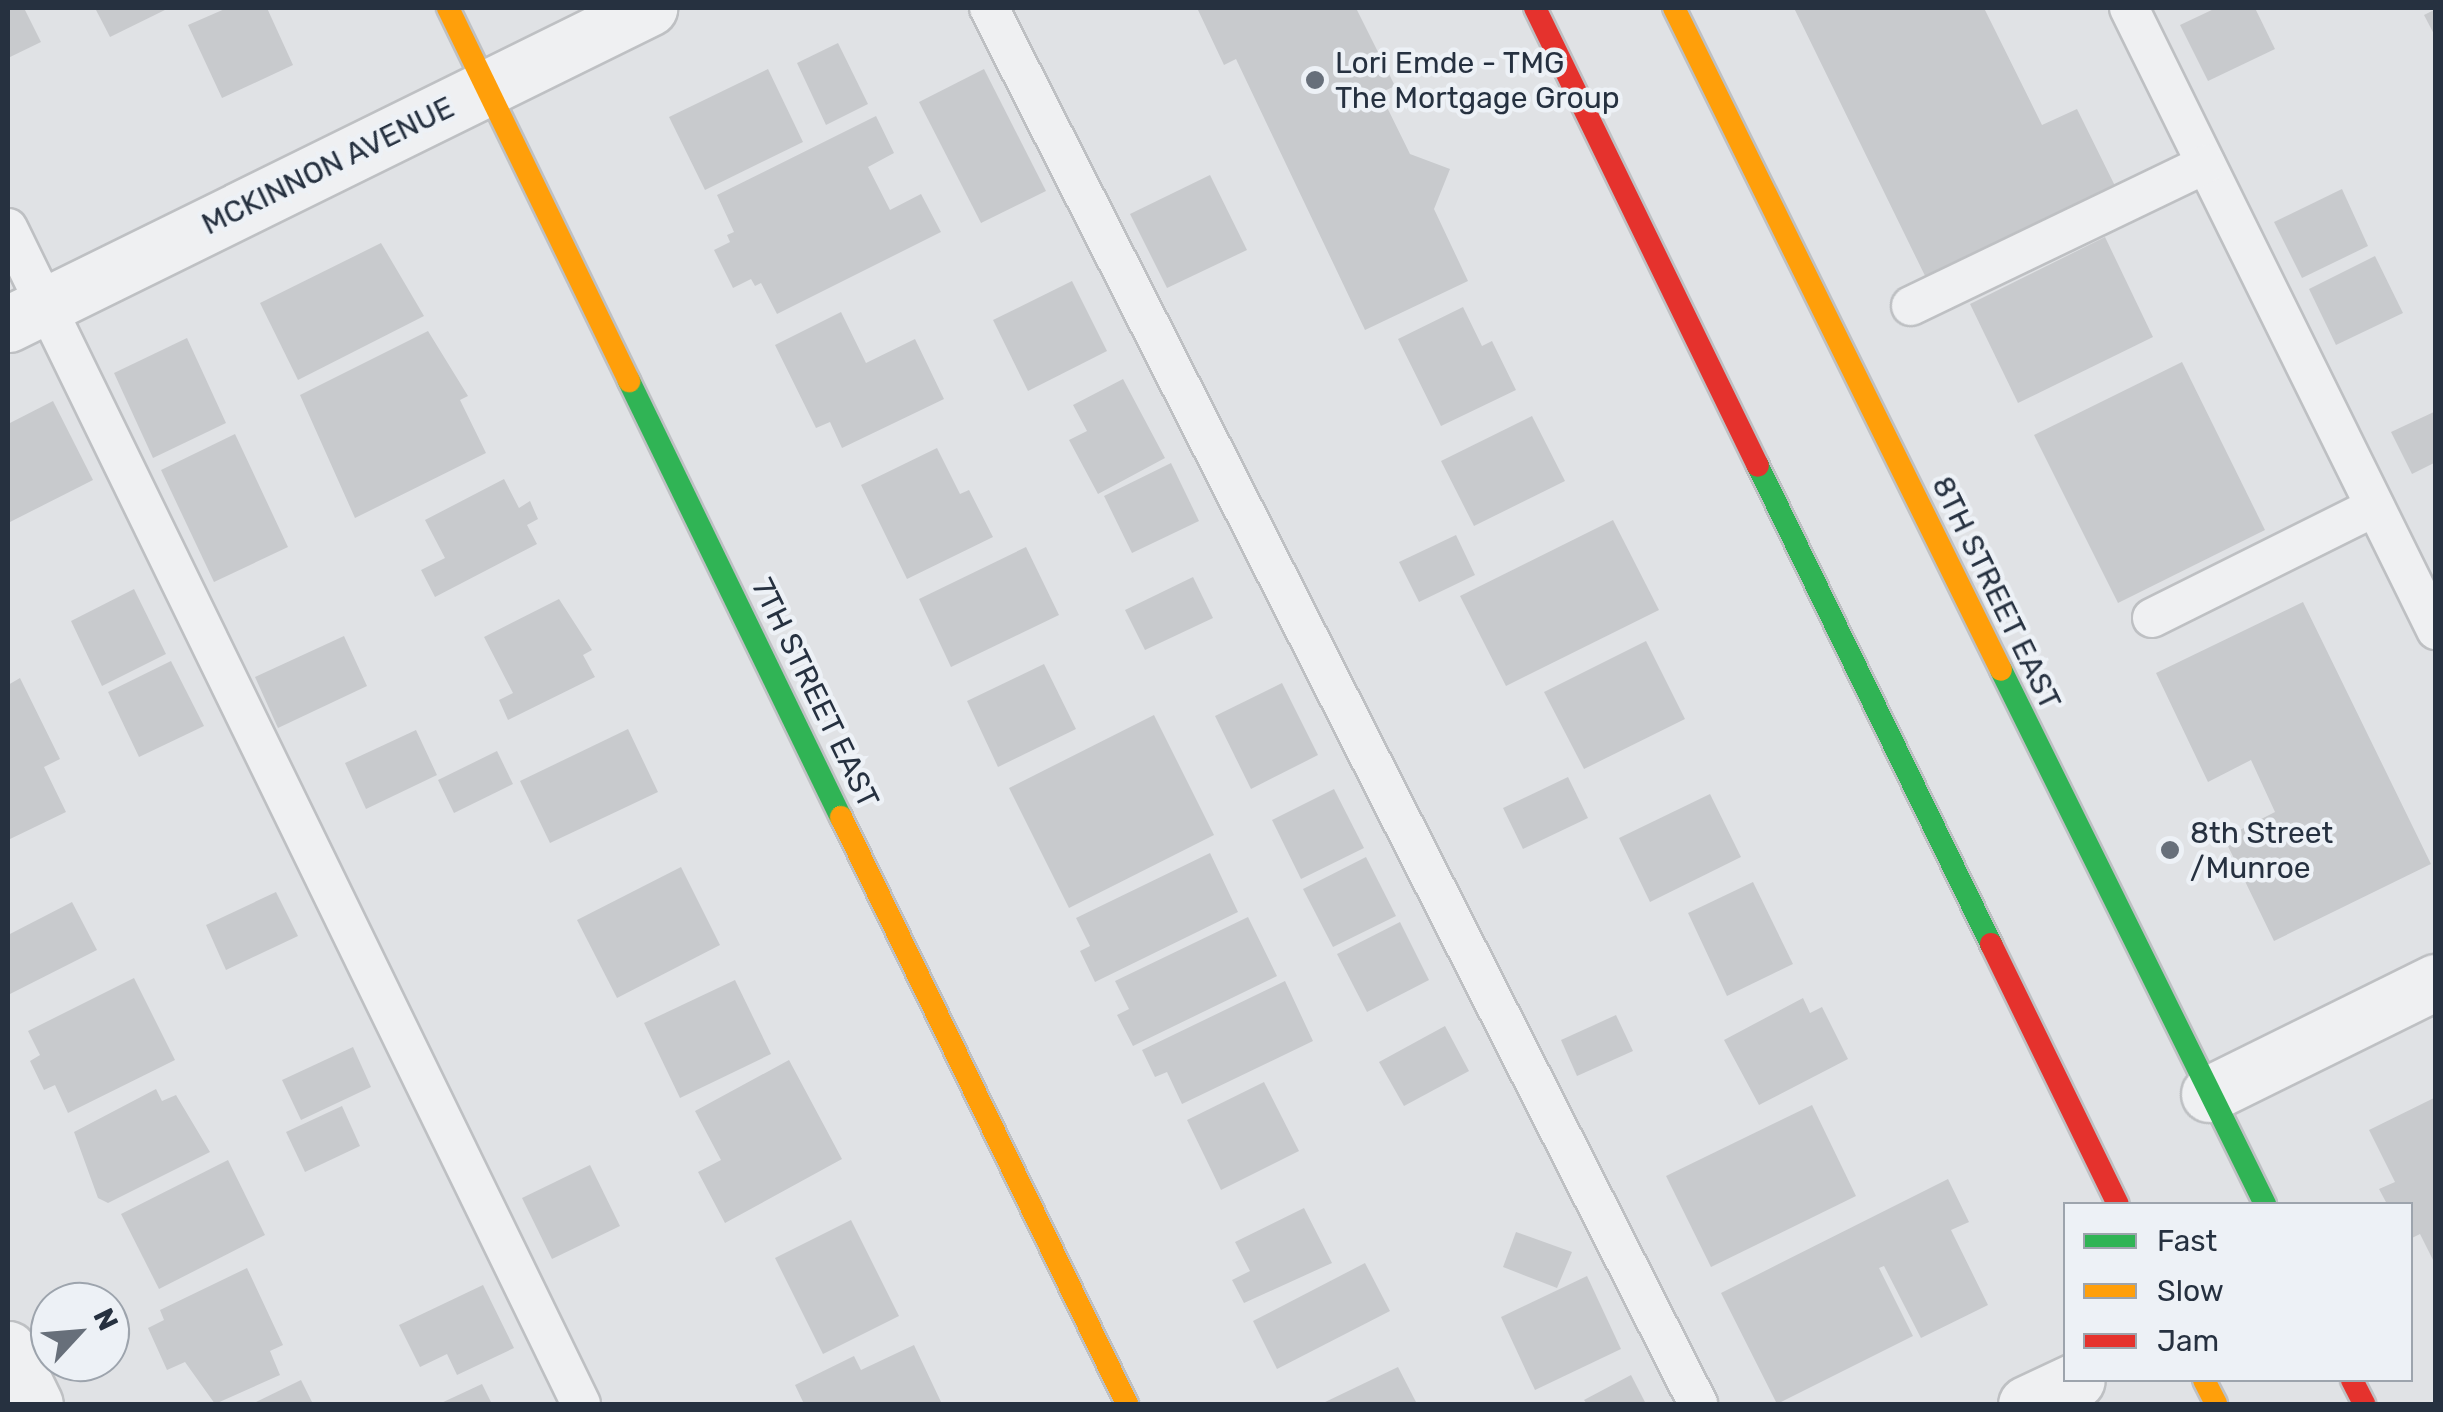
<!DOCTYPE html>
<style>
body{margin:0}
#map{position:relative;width:2443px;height:1412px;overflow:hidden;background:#e0e2e5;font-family:Rubik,sans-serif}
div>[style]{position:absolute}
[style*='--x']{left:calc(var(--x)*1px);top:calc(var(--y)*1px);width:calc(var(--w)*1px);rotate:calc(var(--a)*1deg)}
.building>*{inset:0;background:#c8cacd}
.roads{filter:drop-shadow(2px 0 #bec0c3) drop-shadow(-2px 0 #bec0c3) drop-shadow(0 2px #bec0c3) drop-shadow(0 -2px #bec0c3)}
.lane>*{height:38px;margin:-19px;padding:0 19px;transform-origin:19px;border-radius:19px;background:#eff0f2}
.street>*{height:55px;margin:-27.5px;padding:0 27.5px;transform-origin:27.5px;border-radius:27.5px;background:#eff0f2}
.fast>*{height:22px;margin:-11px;padding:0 11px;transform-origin:11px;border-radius:11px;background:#30b455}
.slow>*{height:22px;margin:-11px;padding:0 11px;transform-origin:11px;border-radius:11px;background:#ff9f0a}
.jam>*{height:22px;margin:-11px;padding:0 11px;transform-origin:11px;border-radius:11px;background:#e5322d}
.dots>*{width:28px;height:28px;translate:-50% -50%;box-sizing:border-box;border:5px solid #edf1f6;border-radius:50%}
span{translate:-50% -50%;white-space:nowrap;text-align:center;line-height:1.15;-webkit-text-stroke:9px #edf1f6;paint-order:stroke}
.poi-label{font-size:30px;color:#263140}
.left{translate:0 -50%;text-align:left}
.street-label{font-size:30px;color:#263140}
.frame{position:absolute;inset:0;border:10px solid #263140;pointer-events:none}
.legend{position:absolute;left:2063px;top:1202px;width:350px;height:180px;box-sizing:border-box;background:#edf1f6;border:2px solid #9da4ad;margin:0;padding:12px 18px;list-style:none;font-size:30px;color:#263140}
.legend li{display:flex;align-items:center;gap:20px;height:50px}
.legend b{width:50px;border:2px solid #9da4ad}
.north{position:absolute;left:30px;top:1282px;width:100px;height:100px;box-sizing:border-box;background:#edf1f6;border:2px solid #9da4ad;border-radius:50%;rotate:64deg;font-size:28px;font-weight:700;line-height:40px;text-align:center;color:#263140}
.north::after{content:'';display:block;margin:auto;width:35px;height:45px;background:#676f7a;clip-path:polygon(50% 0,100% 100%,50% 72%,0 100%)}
</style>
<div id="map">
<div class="building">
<div style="clip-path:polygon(8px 8px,24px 8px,41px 42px,8px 58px)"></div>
<div style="clip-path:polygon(95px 8px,169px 8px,110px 37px)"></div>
<div style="clip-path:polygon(227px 8px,267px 8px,293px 65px,222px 98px,188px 25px)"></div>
<div style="clip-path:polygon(1338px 8px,1356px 8px,1395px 86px,1380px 93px,1410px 154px,1450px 169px,1434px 209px,1468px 281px,1365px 330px,1236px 59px,1224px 65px,1198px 10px)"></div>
<div style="clip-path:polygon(1794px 8px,1984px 8px,2042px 125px,2077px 109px,2119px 194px,1930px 286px)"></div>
<div style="clip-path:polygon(2216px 8px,2255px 8px,2275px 49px,2208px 81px,2180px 25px)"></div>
<div style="clip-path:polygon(2436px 9px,2436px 38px,2424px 15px)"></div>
<div style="clip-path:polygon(838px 43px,868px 104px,826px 125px,797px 63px)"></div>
<div style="clip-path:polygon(768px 69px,803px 142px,705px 190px,669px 117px)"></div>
<div style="clip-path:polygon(984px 69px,1046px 191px,981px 223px,919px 102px)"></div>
<div style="clip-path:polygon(876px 116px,894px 153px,868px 167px,890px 210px,921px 194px,941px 232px,777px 314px,761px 283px,755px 286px,751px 279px,733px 288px,714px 250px,730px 242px,727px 235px,734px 232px,717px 195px)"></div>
<div style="clip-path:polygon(1210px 175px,1247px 250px,1167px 288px,1130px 214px)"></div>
<div style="clip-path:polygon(2342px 189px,2368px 246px,2302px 278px,2274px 222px)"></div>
<div style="clip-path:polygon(2105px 237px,2153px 337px,2018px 403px,1970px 304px)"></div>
<div style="clip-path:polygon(381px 243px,424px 316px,298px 380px,260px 303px)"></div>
<div style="clip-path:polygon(2375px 256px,2403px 313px,2336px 345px,2309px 289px)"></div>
<div style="clip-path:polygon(1072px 281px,1107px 351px,1028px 391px,993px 320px)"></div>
<div style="clip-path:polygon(1463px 307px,1482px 346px,1492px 341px,1516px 390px,1441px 426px,1398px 339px)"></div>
<div style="clip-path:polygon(841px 312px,866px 363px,915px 339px,944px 399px,842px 448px,830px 422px,816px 428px,775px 345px)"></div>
<div style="clip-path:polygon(428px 331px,468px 396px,460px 400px,486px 453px,355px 518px,300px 395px)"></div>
<div style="clip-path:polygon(187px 338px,226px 423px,153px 458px,114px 373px)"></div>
<div style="clip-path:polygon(2182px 362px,2265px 530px,2118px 603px,2034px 435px)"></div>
<div style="clip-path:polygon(1123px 379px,1165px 458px,1098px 494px,1069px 440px,1087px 431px,1073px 405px)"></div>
<div style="clip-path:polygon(53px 401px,93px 480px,8px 523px,8px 424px)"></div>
<div style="clip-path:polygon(2436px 411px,2436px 462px,2412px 474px,2391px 432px)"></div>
<div style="clip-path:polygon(1532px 416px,1565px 481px,1474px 526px,1441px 461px)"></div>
<div style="clip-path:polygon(235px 434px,288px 547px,214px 582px,161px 470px)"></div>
<div style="clip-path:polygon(937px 448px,960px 494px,969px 490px,993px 537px,907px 579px,861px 485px)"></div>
<div style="clip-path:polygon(1171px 463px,1199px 521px,1132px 553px,1104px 496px)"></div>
<div style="clip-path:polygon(504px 479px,519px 508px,530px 501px,538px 519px,527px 525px,537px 544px,435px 597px,421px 570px,445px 558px,425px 520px)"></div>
<div style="clip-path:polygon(1613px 520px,1659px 610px,1506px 686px,1460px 596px)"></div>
<div style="clip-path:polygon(1456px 535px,1475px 575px,1419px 602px,1399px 562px)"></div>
<div style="clip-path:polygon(1026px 547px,1059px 615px,951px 667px,919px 599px)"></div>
<div style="clip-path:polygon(1193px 577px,1213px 618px,1145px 650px,1125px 610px)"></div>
<div style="clip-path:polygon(134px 589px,166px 654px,102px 686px,71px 621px)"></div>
<div style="clip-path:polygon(559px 599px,592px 650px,583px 655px,595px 677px,508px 720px,499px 700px,513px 693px,484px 637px)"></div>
<div style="clip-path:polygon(2303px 602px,2431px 864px,2274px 941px,2224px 838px,2275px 812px,2251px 760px,2208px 782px,2156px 673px)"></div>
<div style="clip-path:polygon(344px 636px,367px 686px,278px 728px,255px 677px)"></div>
<div style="clip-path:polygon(1646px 641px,1685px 719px,1584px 769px,1544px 692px)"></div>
<div style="clip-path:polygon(171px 661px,204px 726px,139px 757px,108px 692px)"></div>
<div style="clip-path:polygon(1044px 664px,1076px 729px,998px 767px,967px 701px)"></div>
<div style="clip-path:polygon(20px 678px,60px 759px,44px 767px,66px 812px,8px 840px,8px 685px)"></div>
<div style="clip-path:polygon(1282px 683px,1318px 755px,1251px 789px,1215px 716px)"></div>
<div style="clip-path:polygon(1154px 715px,1214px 835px,1069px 908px,1009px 788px)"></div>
<div style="clip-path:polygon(628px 729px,658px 792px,550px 843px,520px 781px)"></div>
<div style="clip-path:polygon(416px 730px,437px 775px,366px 809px,345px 763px)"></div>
<div style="clip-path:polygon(497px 751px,513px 784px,454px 813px,438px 780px)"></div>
<div style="clip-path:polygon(1568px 777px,1588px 818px,1523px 849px,1503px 808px)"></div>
<div style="clip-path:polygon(1334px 789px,1364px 848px,1301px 879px,1272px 820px)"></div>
<div style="clip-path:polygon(1710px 794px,1741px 857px,1650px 902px,1619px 838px)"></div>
<div style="clip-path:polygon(1210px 853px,1238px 912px,1095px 982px,1080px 951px,1090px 946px,1076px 918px)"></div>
<div style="clip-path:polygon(1366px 857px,1396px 916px,1333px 947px,1303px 889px)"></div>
<div style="clip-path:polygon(681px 867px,720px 945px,617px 998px,577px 920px)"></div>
<div style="clip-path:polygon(1753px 882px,1793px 964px,1727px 996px,1688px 913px)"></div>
<div style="clip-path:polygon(276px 892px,298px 936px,226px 970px,206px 925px)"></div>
<div style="clip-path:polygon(72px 902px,97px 950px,8px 995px,8px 935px)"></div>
<div style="clip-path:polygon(1248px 917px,1277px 976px,1133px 1046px,1117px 1015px,1129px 1009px,1115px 981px)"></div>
<div style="clip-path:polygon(1400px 922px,1429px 980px,1367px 1012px,1337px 954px)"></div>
<div style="clip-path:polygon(134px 978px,175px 1060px,68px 1113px,55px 1085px,44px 1090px,30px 1061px,40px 1055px,28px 1031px)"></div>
<div style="clip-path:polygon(735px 980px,771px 1054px,680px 1098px,644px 1023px)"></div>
<div style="clip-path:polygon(1285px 981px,1313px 1041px,1182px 1104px,1167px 1072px,1155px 1077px,1142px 1050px)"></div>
<div style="clip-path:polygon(1803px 998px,1810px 1013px,1822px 1007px,1848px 1059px,1759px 1105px,1724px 1040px)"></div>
<div style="clip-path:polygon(1616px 1015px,1633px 1051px,1577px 1076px,1561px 1040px)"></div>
<div style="clip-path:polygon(1445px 1026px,1469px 1071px,1404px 1106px,1379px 1062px)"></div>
<div style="clip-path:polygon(353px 1047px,371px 1087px,301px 1120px,282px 1080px)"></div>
<div style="clip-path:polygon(789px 1060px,842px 1159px,725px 1223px,698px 1172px,721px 1160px,695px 1111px)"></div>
<div style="clip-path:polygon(1264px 1082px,1299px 1151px,1221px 1190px,1187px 1120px)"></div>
<div style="clip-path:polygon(156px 1089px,162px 1101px,176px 1095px,210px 1152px,108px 1203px,98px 1198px,74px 1132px)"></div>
<div style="clip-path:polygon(2436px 1097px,2436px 1266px,2420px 1234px,2410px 1239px,2410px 1204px,2387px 1204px,2379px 1189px,2395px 1182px,2369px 1130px)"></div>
<div style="clip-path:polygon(1812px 1105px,1856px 1196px,1711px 1267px,1666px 1176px)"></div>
<div style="clip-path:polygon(342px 1106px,360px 1146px,305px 1172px,286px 1132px)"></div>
<div style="clip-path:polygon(228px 1160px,265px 1235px,159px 1289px,121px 1214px)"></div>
<div style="clip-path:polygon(590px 1165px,620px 1226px,552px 1259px,522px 1198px)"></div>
<div style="clip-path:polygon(1948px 1179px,1969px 1222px,1951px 1230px,1988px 1305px,1921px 1338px,1884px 1266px,1879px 1268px,1913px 1336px,1777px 1404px,1721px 1293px)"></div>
<div style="clip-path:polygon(1304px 1208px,1332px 1263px,1244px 1303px,1232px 1280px,1250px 1271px,1235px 1242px)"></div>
<div style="clip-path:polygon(851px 1220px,899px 1316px,823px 1354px,775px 1258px)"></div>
<div style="clip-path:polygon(1516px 1232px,1572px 1252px,1557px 1288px,1503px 1267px)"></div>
<div style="clip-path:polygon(1365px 1263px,1390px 1311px,1277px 1369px,1253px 1321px)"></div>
<div style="clip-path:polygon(247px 1268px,283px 1345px,270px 1351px,280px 1375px,215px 1404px,185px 1362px,167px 1370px,148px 1328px,164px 1320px,160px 1310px)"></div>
<div style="clip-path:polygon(1587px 1276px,1621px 1349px,1535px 1390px,1501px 1317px)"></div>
<div style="clip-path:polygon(483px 1285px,514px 1348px,457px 1375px,447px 1354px,420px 1367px,399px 1325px)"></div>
<div style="clip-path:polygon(914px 1345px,942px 1404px,804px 1404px,795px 1385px,854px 1356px,861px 1370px)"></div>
<div style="clip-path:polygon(1398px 1367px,1417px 1404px,1321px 1404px)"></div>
<div style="clip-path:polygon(1631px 1375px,1646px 1404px,1587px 1404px,1584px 1400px)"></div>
<div style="clip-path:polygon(301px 1380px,313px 1404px,252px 1404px)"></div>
<div style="clip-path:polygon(482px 1384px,492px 1404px,439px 1404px)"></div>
</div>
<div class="roads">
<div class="lane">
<div style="--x:989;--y:8;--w:1566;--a:63.07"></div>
<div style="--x:2129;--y:8;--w:694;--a:63.73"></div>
<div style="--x:8;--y:228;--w:1308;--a:64.02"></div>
<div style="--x:1911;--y:306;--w:327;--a:-25.7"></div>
<div style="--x:2152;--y:618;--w:249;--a:-26.5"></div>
</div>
<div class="street">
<div style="--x:8;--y:324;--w:715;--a:-26.24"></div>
<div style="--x:2209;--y:1094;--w:253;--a:-26.3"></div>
<div style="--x:8;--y:1349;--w:61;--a:63.9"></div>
<div style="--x:2026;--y:1404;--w:56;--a:-25.2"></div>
</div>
<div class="fast">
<div style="--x:629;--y:381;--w:485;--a:64.1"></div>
<div style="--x:1758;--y:466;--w:532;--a:64.01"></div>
<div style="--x:2001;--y:670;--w:596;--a:63.69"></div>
</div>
<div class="slow">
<div style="--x:448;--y:8;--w:415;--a:64.1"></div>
<div style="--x:1674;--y:8;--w:738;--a:63.71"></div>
<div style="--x:841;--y:817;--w:653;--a:64.02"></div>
<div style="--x:2204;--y:1380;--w:27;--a:63"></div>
</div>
<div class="jam">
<div style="--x:1535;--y:8;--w:509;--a:64.04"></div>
<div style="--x:1991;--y:944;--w:289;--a:64"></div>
<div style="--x:2352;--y:1380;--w:27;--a:63"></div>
</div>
</div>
<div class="dots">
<div style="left:1315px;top:80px;background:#676f7a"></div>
<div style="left:2170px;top:850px;background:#676f7a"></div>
</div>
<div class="poi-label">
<span class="left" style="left:1335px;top:80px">Lori Emde - TMG<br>The Mortgage Group</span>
<span class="left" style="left:2190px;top:850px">8th Street<br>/Munroe</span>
</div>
<div class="street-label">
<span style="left:328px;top:166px;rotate:-26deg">MCKINNON AVENUE</span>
<span style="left:1996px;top:593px;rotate:64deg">8TH STREET EAST</span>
<span style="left:815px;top:693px;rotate:64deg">7TH STREET EAST</span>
</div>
<div class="frame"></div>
<ul class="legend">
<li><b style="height:12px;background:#30b455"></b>Fast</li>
<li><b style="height:12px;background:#ff9f0a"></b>Slow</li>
<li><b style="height:12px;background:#e5322d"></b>Jam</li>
</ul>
<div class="north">N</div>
</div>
